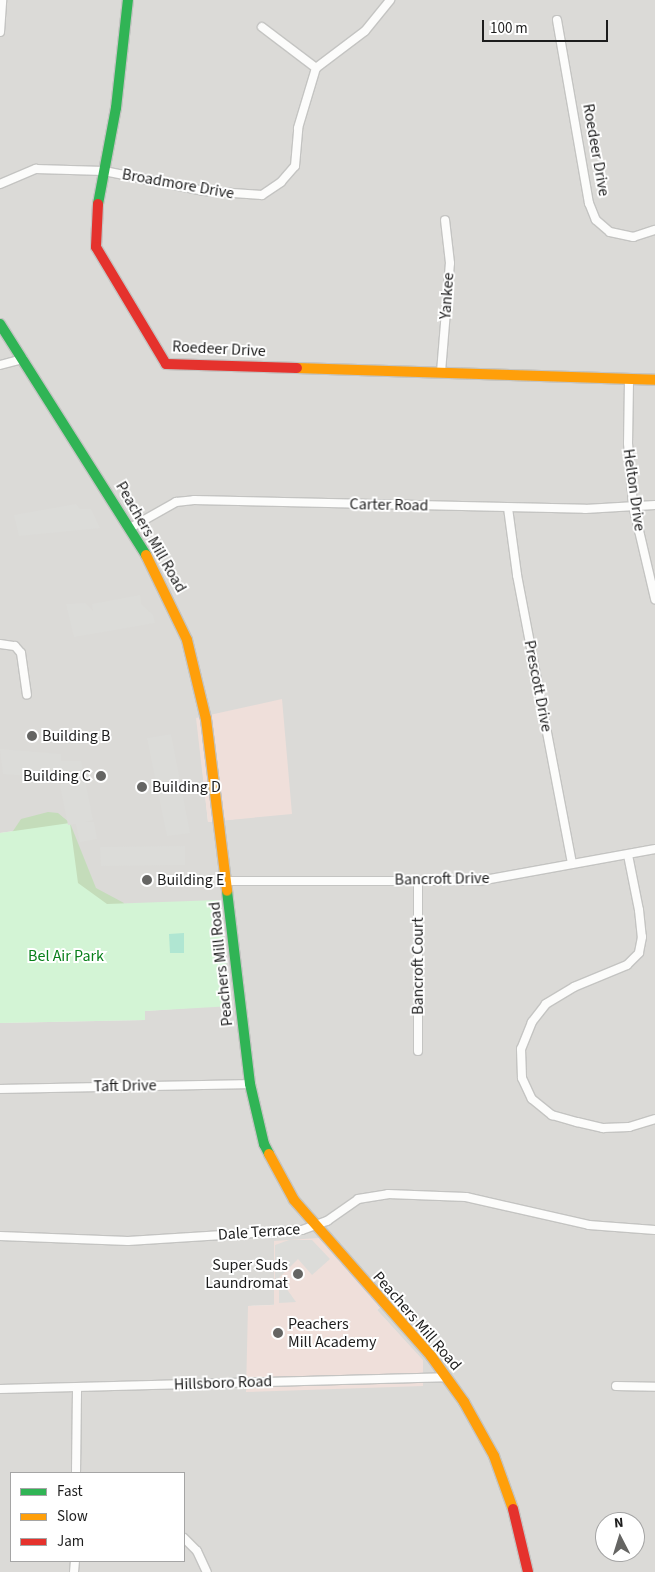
<!DOCTYPE html>
<style>
body{margin:0}
#map{position:relative;width:655px;height:1572px;overflow:hidden;background:#ecebe6;font-family:"Source Sans 3",sans-serif}
div>[style]{position:absolute}
[style*='--x']{left:calc(var(--x)*1px);top:calc(var(--y)*1px);width:calc(var(--w)*1px);rotate:calc(var(--a)*1deg)}
.residential>*{inset:0;background:#dbdad7}
.commercial>*{inset:0;background:#efdfda}
.forest>*{inset:0;background:#c4dcba}
.park>*{inset:0;background:#d3f4d5}
.pitch>*{inset:0;background:#b0e6d2}
.parking>*{inset:0;background:#dcdcd9}
.roads{filter:drop-shadow(1px 0 #c4c4c2) drop-shadow(-1px 0 #c4c4c2) drop-shadow(0 1px #c4c4c2) drop-shadow(0 -1px #c4c4c2)}
.street>*{height:8px;margin:-4px;padding:0 4px;transform-origin:4px;border-radius:4px;background:#fcfcfb}
.fast>*{height:10px;margin:-5px;padding:0 5px;transform-origin:5px;border-radius:5px;background:#30b455}
.slow>*{height:10px;margin:-5px;padding:0 5px;transform-origin:5px;border-radius:5px;background:#ff9f0a}
.jam>*{height:10px;margin:-5px;padding:0 5px;transform-origin:5px;border-radius:5px;background:#e5322d}
.dots>*{width:14px;height:14px;translate:-50% -50%;box-sizing:border-box;border:2px solid #fff;border-radius:50%}
span{translate:-50% -50%;white-space:nowrap;text-align:center;line-height:1.15;-webkit-text-stroke:4px #fff;paint-order:stroke}
.street-label{font-size:16px;color:#1d1d1d}
.poi-label{font-size:16px;color:#1d1d1d}
.left{translate:0 -50%;text-align:left}
.right{translate:-100% -50%;text-align:right}
.park-label{font-size:16px;color:#087f1a}
.legend{position:absolute;left:10px;top:1472px;width:175px;height:90px;box-sizing:border-box;background:#fff;border:1px solid #a5a5a5;margin:0;padding:6px 9px;list-style:none;font-size:15px;color:#1d1d1d}
.legend li{display:flex;align-items:center;gap:10px;height:25px}
.legend b{width:25px;border:1px solid #a5a5a5}
.north{position:absolute;left:595px;top:1512px;width:50px;height:50px;box-sizing:border-box;background:#fff;border:1px solid #a5a5a5;border-radius:50%;rotate:355deg;font-size:14px;font-weight:700;line-height:20px;text-align:center;color:#1d1d1d}
.north::after{content:'';display:block;margin:auto;width:18px;height:22px;background:#656563;clip-path:polygon(50% 0,100% 100%,50% 72%,0 100%)}
.scale{position:absolute;left:482px;top:20px;width:126px;height:22px;box-sizing:border-box;border:2px solid #1d1d1d;border-top:0;padding-left:6px;font-size:15px;line-height:18px;white-space:nowrap;color:#1d1d1d;-webkit-text-stroke:4px #fff;paint-order:stroke}
</style>
<div id="map">
<div class="residential">
<div style="clip-path:polygon(evenodd,0 0,655px 0,655px 1572px,0 1572px,0 1023px,145px 1020px,145px 1011px,232px 1005px,78px 883px,70px 823px,0 833px,0 0,200px 746px,292px 813px,208px 822px,200px 746px,0 0,389px 1299px,377px 1310px,422px 1360px,248px 1306px,389px 1299px,0 0,11px 1473px,184px 1473px,184px 1561px,11px 1561px,11px 1473px,0 0,605px 1522px,635px 1522px,635px 1552px,605px 1552px,605px 1522px)"></div>
</div>
<div class="commercial">
<div style="clip-path:polygon(282px 699px,292px 814px,208px 822px,196px 718px)"></div>
<div style="clip-path:polygon(333px 1237px,389px 1299px,377px 1310px,423px 1360px,423px 1386px,246px 1392px,248px 1306px,274px 1305px,274px 1241px)"></div>
</div>
<div class="forest">
<div style="clip-path:polygon(48px 812px,58px 813px,70px 823px,96px 888px,124px 903px,120px 914px,7px 840px,21px 819px)"></div>
</div>
<div class="park">
<div style="clip-path:polygon(70px 823px,78px 883px,107px 904px,218px 900px,232px 1006px,145px 1011px,145px 1020px,0 1023px,0 833px)"></div>
</div>
<div class="pitch">
<div style="clip-path:polygon(184px 933px,184px 953px,170px 953px,169px 934px)"></div>
</div>
<div class="parking">
<div style="clip-path:polygon(76px 504px,80px 509px,91px 509px,100px 528px,19px 536px,14px 515px)"></div>
<div style="clip-path:polygon(140px 595px,141px 604px,153px 615px,155px 623px,74px 637px,66px 604px,85px 603px,93px 611px,92px 604px)"></div>
<div style="clip-path:polygon(171px 734px,190px 833px,167px 836px,147px 738px)"></div>
<div style="clip-path:polygon(0 749px,61px 754px,61px 761px,81px 761px,93px 820px,85px 822px,94px 822px,97px 839px,80px 842px,76px 824px,68px 825px,60px 785px,66px 782px,60px 779px,64px 778px,65px 771px,57px 771px,55px 778px,3px 774px)"></div>
<div style="clip-path:polygon(185px 846px,185px 865px,101px 866px,100px 847px)"></div>
<div style="clip-path:polygon(289px 1240px,312px 1240px,330px 1259px,312px 1275px,298px 1259px,279px 1278px,296px 1302px,279px 1303px,279px 1288px,275px 1287px,275px 1245px)"></div>
</div>
<div class="roads">
<div class="street">
<div style="--x:557;--y:20;--w:186;--a:80.1"></div>
<div style="--x:589;--y:203;--w:18;--a:68"></div>
<div style="--x:596;--y:220;--w:18;--a:41"></div>
<div style="--x:610;--y:232;--w:24;--a:12"></div>
<div style="--x:633;--y:237;--w:23;--a:-18"></div>
<div style="--x:262;--y:27;--w:68;--a:37.2"></div>
<div style="--x:0;--y:32;--w:32;--a:-86"></div>
<div style="--x:0;--y:184;--w:39;--a:-23"></div>
<div style="--x:36;--y:169;--w:68;--a:1.7"></div>
<div style="--x:104;--y:171;--w:102;--a:11.3"></div>
<div style="--x:204;--y:191;--w:58;--a:3.9"></div>
<div style="--x:262;--y:195;--w:23;--a:-34"></div>
<div style="--x:281;--y:182;--w:21;--a:-49"></div>
<div style="--x:295;--y:166;--w:38;--a:-85"></div>
<div style="--x:298;--y:128;--w:63;--a:-73.3"></div>
<div style="--x:316;--y:68;--w:61;--a:-37.1"></div>
<div style="--x:365;--y:31;--w:40;--a:-51"></div>
<div style="--x:0;--y:365;--w:24;--a:-15"></div>
<div style="--x:441;--y:372;--w:109;--a:-85.3"></div>
<div style="--x:450;--y:263;--w:43;--a:-96.6"></div>
<div style="--x:629;--y:381;--w:62;--a:90.9"></div>
<div style="--x:628;--y:443;--w:62;--a:85.4"></div>
<div style="--x:633;--y:505;--w:97;--a:76.8"></div>
<div style="--x:508;--y:508;--w:68;--a:82.3"></div>
<div style="--x:517;--y:575;--w:294;--a:79.2"></div>
<div style="--x:130;--y:528;--w:53;--a:-29.5"></div>
<div style="--x:176;--y:502;--w:18;--a:-6"></div>
<div style="--x:194;--y:500;--w:391;--a:1.3"></div>
<div style="--x:585;--y:509;--w:70;--a:-3.3"></div>
<div style="--x:0;--y:644;--w:15;--a:8"></div>
<div style="--x:15;--y:646;--w:9;--a:49"></div>
<div style="--x:21;--y:653;--w:42;--a:81.9"></div>
<div style="--x:628;--y:855;--w:56;--a:78.7"></div>
<div style="--x:639;--y:910;--w:27;--a:84"></div>
<div style="--x:642;--y:937;--w:16;--a:101"></div>
<div style="--x:639;--y:953;--w:17;--a:135"></div>
<div style="--x:627;--y:965;--w:57;--a:157.5"></div>
<div style="--x:574;--y:987;--w:33;--a:149"></div>
<div style="--x:546;--y:1004;--w:23;--a:128"></div>
<div style="--x:532;--y:1022;--w:29;--a:112"></div>
<div style="--x:521;--y:1049;--w:29;--a:88"></div>
<div style="--x:522;--y:1078;--w:23;--a:65"></div>
<div style="--x:532;--y:1099;--w:26;--a:39"></div>
<div style="--x:552;--y:1115;--w:26;--a:16"></div>
<div style="--x:577;--y:1122;--w:27;--a:13"></div>
<div style="--x:603;--y:1128;--w:26;--a:-2"></div>
<div style="--x:629;--y:1127;--w:27;--a:-17"></div>
<div style="--x:227;--y:881;--w:252;--a:0"></div>
<div style="--x:479;--y:881;--w:179;--a:-10.3"></div>
<div style="--x:418;--y:1051;--w:171;--a:-90"></div>
<div style="--x:0;--y:1089;--w:250;--a:-1.1"></div>
<div style="--x:0;--y:1236;--w:128;--a:2.2"></div>
<div style="--x:128;--y:1241;--w:174;--a:-3.6"></div>
<div style="--x:302;--y:1230;--w:27;--a:-20"></div>
<div style="--x:327;--y:1221;--w:38;--a:-35"></div>
<div style="--x:358;--y:1199;--w:30;--a:-9"></div>
<div style="--x:388;--y:1194;--w:78;--a:2.2"></div>
<div style="--x:466;--y:1197;--w:126;--a:12.8"></div>
<div style="--x:589;--y:1225;--w:66;--a:4.3"></div>
<div style="--x:616;--y:1386;--w:39;--a:1"></div>
<div style="--x:0;--y:1389;--w:446;--a:-1.5"></div>
<div style="--x:76;--y:1473;--w:85;--a:-89.3"></div>
<div style="--x:184;--y:1538;--w:18;--a:45"></div>
<div style="--x:197;--y:1551;--w:23;--a:65"></div>
<div style="--x:74;--y:1572;--w:11;--a:-85"></div>
</div>
<div class="fast">
<div style="--x:98;--y:204;--w:98;--a:-79.4"></div>
<div style="--x:116;--y:108;--w:109;--a:-83.7"></div>
<div style="--x:0;--y:324;--w:273;--a:57.7"></div>
<div style="--x:227;--y:891;--w:194;--a:83.2"></div>
<div style="--x:250;--y:1084;--w:62;--a:76.9"></div>
<div style="--x:264;--y:1144;--w:11;--a:63"></div>
</div>
<div class="slow">
<div style="--x:297;--y:368;--w:358;--a:1.9"></div>
<div style="--x:146;--y:555;--w:94;--a:64.2"></div>
<div style="--x:187;--y:640;--w:81;--a:76.5"></div>
<div style="--x:206;--y:719;--w:173;--a:83"></div>
<div style="--x:269;--y:1154;--w:52;--a:61.5"></div>
<div style="--x:294;--y:1200;--w:208;--a:48.7"></div>
<div style="--x:431;--y:1356;--w:57;--a:54.3"></div>
<div style="--x:464;--y:1402;--w:62;--a:60.9"></div>
<div style="--x:494;--y:1456;--w:56;--a:70.3"></div>
</div>
<div class="jam">
<div style="--x:98;--y:204;--w:43;--a:92.7"></div>
<div style="--x:96;--y:247;--w:136;--a:59.1"></div>
<div style="--x:166;--y:364;--w:131;--a:1.7"></div>
<div style="--x:513;--y:1509;--w:65;--a:76.6"></div>
</div>
</div>
<div class="dots">
<div style="left:32px;top:736px;background:#656563"></div>
<div style="left:101px;top:776px;background:#656563"></div>
<div style="left:142px;top:787px;background:#656563"></div>
<div style="left:147px;top:880px;background:#656563"></div>
<div style="left:298px;top:1274px;background:#656563"></div>
<div style="left:278px;top:1333px;background:#656563"></div>
</div>
<div class="street-label">
<span style="left:596px;top:150px;rotate:80deg">Roedeer Drive</span>
<span style="left:178px;top:184px;rotate:10deg">Broadmore Drive</span>
<span style="left:447px;top:296px;rotate:-86deg">Yankee</span>
<span style="left:219px;top:349px;rotate:3deg">Roedeer Drive</span>
<span style="left:634px;top:490px;rotate:82deg">Helton Drive</span>
<span style="left:389px;top:505px;rotate:1deg">Carter Road</span>
<span style="left:151px;top:537px;rotate:60deg">Peachers Mill Road</span>
<span style="left:538px;top:686px;rotate:79deg">Prescott Drive</span>
<span style="left:442px;top:879px;rotate:-1deg">Bancroft Drive</span>
<span style="left:221px;top:964px;rotate:-96deg">Peachers Mill Road</span>
<span style="left:418px;top:966px;rotate:-90deg">Bancroft Court</span>
<span style="left:125px;top:1086px;rotate:-1deg">Taft Drive</span>
<span style="left:259px;top:1232px;rotate:-4deg">Dale Terrace</span>
<span style="left:417px;top:1321px;rotate:49deg">Peachers Mill Road</span>
<span style="left:223px;top:1383px;rotate:-2deg">Hillsboro Road</span>
</div>
<div class="poi-label">
<span class="left" style="left:42px;top:736px">Building B</span>
<span class="right" style="left:91px;top:776px">Building C</span>
<span class="left" style="left:152px;top:787px">Building D</span>
<span class="left" style="left:157px;top:880px">Building E</span>
<span class="right" style="left:288px;top:1274px">Super Suds<br>Laundromat</span>
<span class="left" style="left:288px;top:1333px">Peachers<br>Mill Academy</span>
</div>
<div class="park-label">
<span style="left:66px;top:956px">Bel Air Park</span>
</div>
<ul class="legend">
<li><b style="height:6px;background:#30b455"></b>Fast</li>
<li><b style="height:6px;background:#ff9f0a"></b>Slow</li>
<li><b style="height:6px;background:#e5322d"></b>Jam</li>
</ul>
<div class="north">N</div>
<div class="scale">100 m</div>
</div>
